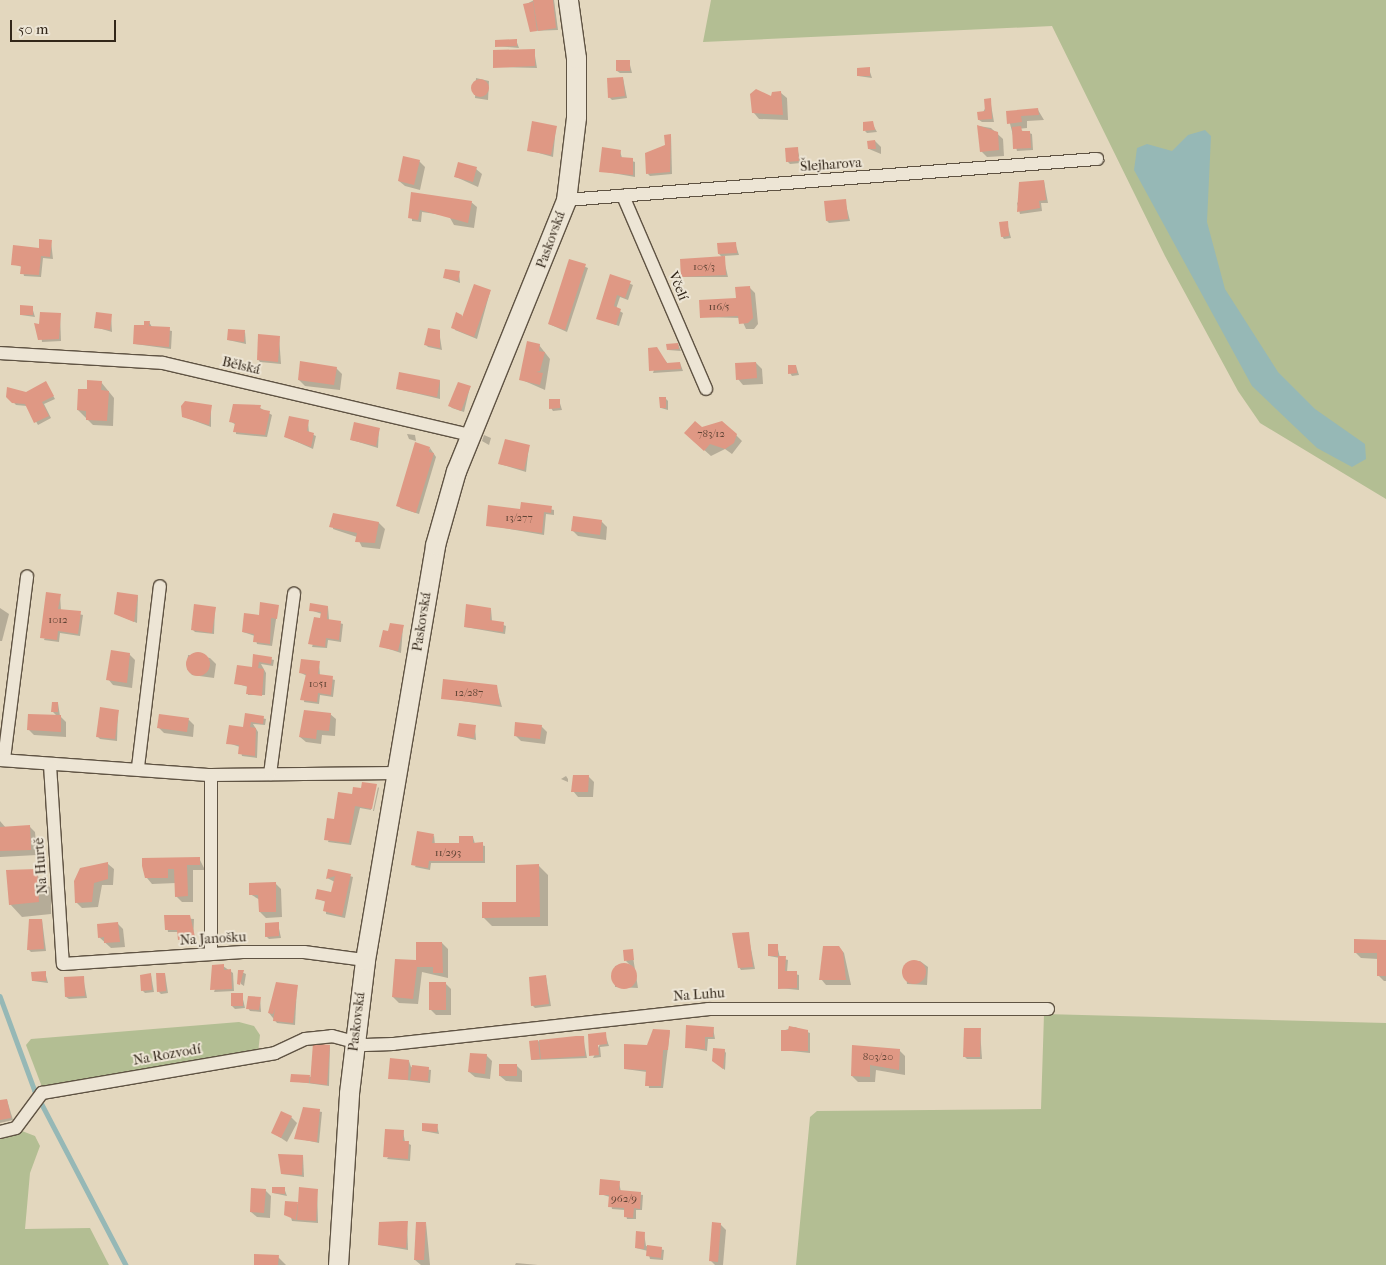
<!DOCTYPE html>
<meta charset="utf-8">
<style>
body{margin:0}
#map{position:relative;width:1386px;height:1265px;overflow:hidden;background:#e3d7be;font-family:"IM FELL French Canon",serif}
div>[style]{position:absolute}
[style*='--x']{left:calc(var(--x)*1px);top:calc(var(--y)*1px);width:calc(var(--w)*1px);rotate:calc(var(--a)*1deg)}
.green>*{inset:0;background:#b3be93}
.water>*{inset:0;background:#96b8b6}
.shadow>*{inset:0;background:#0003}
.stream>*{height:4.5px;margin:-2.25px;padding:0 2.25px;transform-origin:2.25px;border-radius:2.25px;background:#96b8b6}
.building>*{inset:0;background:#df9884}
.round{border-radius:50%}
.roads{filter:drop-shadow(1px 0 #5f5343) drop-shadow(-1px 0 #5f5343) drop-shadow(0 1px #5f5343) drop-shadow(0 -1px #5f5343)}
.street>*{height:12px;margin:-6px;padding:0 6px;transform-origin:6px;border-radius:6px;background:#ede5d5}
.secondary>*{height:19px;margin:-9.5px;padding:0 9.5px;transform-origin:9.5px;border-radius:9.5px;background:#ede5d5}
span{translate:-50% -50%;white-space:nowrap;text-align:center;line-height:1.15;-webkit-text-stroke:4px #ede5d5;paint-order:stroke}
.number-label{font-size:11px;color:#5e4334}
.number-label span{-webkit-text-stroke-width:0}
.street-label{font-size:14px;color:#33271a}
.scale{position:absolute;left:10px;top:20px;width:106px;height:22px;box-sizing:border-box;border:2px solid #33271a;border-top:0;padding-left:6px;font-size:15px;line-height:18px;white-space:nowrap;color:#33271a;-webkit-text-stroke:4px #ede5d5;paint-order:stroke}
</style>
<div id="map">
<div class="green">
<div style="clip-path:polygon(711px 0,1386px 0,1386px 499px,1260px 423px,1238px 391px,1165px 256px,1052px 26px,703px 42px)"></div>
<div style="clip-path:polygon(1044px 1014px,1386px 1023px,1386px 1265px,796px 1265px,810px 1117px,817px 1111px,1041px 1109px)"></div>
<div style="clip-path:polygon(239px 1022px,254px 1026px,260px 1035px,258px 1053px,42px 1087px,26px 1045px,31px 1039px)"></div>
<div style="clip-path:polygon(22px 1131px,35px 1136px,40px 1146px,30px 1173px,25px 1229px,90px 1228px,109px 1265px,0 1265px,0 1136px)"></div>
</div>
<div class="water">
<div style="clip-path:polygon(1205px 130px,1211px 136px,1207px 222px,1225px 289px,1278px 372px,1315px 409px,1365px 444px,1366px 459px,1352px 467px,1317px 448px,1252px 386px,1134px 170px,1137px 148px,1147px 144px,1172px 151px,1188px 135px)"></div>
</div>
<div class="shadow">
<div style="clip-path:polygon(534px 0,554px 0,558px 30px,531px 31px,525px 5px)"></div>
<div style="clip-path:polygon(516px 40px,519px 48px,497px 46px)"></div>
<div style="clip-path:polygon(534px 50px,537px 68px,494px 67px)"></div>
<div style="clip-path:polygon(629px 61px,632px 73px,620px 73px,617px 71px)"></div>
<div style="clip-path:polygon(869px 69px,872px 78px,858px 76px)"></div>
<div style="clip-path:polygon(476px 78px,489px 81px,488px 100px,475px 98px)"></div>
<div style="clip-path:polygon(623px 78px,627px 98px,612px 100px,609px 97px)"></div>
<div style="clip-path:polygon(781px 93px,787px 98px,788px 120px,759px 119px,754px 113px)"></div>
<div style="clip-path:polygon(990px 99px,994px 122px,982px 122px,979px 120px)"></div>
<div style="clip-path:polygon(1038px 110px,1044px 120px,1027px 121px,1027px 128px,1017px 129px,1032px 134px,1033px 150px,1017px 151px,1007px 112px)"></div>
<div style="clip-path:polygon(872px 123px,877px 132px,867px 133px,865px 131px)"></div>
<div style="clip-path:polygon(979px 126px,991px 128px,1003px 139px,1004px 156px,987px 157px,981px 151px)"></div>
<div style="clip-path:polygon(556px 127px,553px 157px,528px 150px)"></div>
<div style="clip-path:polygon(671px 135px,672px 174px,650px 176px,648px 174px)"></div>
<div style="clip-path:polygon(875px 141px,881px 147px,881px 154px,869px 149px)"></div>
<div style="clip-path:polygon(797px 148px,801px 163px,790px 164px,787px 161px)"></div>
<div style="clip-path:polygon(620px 151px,622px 158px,635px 162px,635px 177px,601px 171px)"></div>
<div style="clip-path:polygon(419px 161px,425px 167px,420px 190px,405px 186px,399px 181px)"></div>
<div style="clip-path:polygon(476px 169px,482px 174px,478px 187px,456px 177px)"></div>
<div style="clip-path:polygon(1044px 181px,1048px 203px,1041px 203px,1042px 211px,1020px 214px,1017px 203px)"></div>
<div style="clip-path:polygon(412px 193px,471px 202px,477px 207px,474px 228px,454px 225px,449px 216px,422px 212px,421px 222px,412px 221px)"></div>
<div style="clip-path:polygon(845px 201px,850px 221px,829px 223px,827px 221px)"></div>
<div style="clip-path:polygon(1007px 223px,1011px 238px,1004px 239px,1002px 236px)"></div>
<div style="clip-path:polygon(51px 241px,53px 259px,43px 258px,41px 277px,24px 276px,22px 267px,13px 264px)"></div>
<div style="clip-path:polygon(735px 243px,739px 255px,723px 256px,728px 277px,682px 277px,723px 258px,719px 254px)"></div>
<div style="clip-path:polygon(570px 261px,588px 268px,567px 332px,549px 324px)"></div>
<div style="clip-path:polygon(459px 272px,460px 283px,445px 278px)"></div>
<div style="clip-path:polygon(611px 276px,633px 285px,628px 300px,620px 297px,616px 309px,623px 313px,619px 326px,597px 318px)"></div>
<div style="clip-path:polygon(749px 287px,755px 293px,758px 324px,754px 329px,746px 329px,741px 318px,701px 317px,738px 299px)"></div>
<div style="clip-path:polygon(490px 292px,477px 339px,455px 330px,456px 314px,464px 317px)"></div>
<div style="clip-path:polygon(32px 307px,35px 317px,21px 315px)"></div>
<div style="clip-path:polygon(60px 314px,61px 341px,42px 342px,40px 325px)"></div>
<div style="clip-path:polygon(111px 315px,112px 332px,95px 327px)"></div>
<div style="clip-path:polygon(149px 322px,152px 327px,172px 331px,171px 349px,135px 344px)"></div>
<div style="clip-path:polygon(439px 331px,442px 350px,428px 347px,426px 345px)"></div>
<div style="clip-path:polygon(245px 332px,246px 344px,228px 340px)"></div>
<div style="clip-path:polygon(279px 337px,281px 364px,260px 362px,258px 359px)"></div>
<div style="clip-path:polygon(678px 344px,681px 351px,668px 350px)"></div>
<div style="clip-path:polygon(539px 345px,550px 359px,545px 390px,520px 379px)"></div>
<div style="clip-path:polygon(659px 353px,668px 364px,680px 363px,683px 371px,653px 373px)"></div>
<div style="clip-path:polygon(756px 363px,762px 369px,763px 384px,743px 385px,738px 379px)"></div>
<div style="clip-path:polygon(796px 366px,799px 375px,792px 376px,790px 373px)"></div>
<div style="clip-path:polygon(336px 368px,342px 374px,340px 390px,305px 386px,299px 380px)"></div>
<div style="clip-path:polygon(440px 381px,440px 399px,398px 389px)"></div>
<div style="clip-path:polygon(101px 382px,114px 398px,113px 426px,93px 425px,78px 410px,88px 391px)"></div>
<div style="clip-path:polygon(46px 383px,55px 399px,44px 404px,51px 418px,38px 425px,27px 406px,16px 405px,8px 396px,8px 388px,27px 393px)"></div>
<div style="clip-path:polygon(470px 387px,464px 412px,452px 408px,450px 406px)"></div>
<div style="clip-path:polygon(665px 398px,668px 401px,668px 410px,661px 408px)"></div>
<div style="clip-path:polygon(559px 400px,562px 410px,553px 411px,551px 408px)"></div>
<div style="clip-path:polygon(211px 406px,211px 427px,184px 417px)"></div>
<div style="clip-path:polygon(257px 406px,272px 415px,267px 437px,236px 434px,236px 425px,230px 421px)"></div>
<div style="clip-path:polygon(308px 421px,309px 433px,316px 436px,313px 449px,286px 437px)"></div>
<div style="clip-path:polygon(702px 428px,736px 435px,742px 441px,732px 454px,725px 449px,711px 456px,692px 439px)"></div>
<div style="clip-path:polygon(379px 429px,378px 448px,352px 440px)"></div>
<div style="clip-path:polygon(407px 434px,415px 435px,416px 441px,409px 439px)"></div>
<div style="clip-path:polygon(484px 435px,491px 438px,489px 445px,482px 441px)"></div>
<div style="clip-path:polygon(529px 446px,526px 472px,500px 464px)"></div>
<div style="clip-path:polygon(430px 448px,436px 457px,419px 514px,400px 508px)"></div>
<div style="clip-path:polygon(522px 503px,554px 510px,554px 515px,546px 514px,544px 535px,487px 525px,521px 510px)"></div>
<div style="clip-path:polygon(334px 514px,379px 523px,385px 529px,380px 549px,362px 547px,357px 537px,333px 529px)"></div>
<div style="clip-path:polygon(601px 521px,607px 527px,606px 540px,578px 536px,572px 530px)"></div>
<div style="clip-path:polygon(60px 595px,61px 610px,83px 615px,80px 636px,60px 633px,59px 642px,44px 640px)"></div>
<div style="clip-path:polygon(138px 596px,137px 623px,116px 614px)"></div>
<div style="clip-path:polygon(278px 606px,272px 646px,257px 644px,255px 636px,243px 632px)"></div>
<div style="clip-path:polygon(328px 607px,329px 620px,343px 624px,341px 642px,328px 640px,327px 648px,312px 647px,322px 614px,310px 610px)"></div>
<div style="clip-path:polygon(0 608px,9px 614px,2px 641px,0 641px)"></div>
<div style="clip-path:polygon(215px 608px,214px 634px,195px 632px,192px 629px)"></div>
<div style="clip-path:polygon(491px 609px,492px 621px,506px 626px,505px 634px,465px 627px)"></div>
<div style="clip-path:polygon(403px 627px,401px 653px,380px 646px,389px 632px)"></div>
<div style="clip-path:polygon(129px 654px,135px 660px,132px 688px,113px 685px,108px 679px)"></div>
<div style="clip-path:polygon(188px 655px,210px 658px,216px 664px,214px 678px,192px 675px,187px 669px)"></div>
<div style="clip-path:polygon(254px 655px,274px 660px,273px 666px,261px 664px,266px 673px,265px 695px,248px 695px,248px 687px,235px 683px,253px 668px)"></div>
<div style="clip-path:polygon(319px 662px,320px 676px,335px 680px,333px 697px,320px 695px,319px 704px,304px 702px,307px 676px,301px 673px)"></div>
<div style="clip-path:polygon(496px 686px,502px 707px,442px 698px)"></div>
<div style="clip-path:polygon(58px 703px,60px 716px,66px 722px,66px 737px,34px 735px,29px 730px,57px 716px,52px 711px)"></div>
<div style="clip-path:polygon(118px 711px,117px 741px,100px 739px,97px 736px)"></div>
<div style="clip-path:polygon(330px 714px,336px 719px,335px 736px,322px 735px,321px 744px,306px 742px,300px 737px)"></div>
<div style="clip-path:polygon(246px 715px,266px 719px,265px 725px,253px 724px,258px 732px,257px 758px,242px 756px,240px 747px,228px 743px,244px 728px)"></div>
<div style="clip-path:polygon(189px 720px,194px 725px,193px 737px,164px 733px,158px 727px)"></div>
<div style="clip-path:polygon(541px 726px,547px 732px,545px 744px,521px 741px,515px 735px)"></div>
<div style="clip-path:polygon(475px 727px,476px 740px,458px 736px)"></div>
<div style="clip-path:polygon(566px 776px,568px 779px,568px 782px,561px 779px)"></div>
<div style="clip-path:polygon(588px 776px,594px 782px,593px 797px,578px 797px,573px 791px)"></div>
<div style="clip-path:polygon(375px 786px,371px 810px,360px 808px,351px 845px,328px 842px,335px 821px,353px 796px)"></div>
<div style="clip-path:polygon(378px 787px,379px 788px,374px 811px,373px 811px)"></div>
<div style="clip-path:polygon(0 821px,6px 828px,30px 827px,35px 832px,37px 855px,0 857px)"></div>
<div style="clip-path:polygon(434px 835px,435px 845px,460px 844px,473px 837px,475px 844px,485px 846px,485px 863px,431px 863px,430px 870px,415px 867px)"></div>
<div style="clip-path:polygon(199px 858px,205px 870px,193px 870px,193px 902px,182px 902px,176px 896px,176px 883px,152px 884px,147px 878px,143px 860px)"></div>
<div style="clip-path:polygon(108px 864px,114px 869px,113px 885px,102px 885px,98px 907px,82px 908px,76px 902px,81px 869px)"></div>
<div style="clip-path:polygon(539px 866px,548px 875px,548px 926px,492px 926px,483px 917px,517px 903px)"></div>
<div style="clip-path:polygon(31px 870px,51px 888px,51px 914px,22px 917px,10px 904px)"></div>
<div style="clip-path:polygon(329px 870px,353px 877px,345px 918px,326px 914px,326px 902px,316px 898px,332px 894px,335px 882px,327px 878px)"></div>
<div style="clip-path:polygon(275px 883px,281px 889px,282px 917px,266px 918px,260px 912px,260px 900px,250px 894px)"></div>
<div style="clip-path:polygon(166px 917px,194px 919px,193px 942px,181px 942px,179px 932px,168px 932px)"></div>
<div style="clip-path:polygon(42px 920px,46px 951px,31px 952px,28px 949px)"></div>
<div style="clip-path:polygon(118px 924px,123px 929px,125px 947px,111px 948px,99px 937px)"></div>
<div style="clip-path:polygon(278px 924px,281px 938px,269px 939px,266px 936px)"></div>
<div style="clip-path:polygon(748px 934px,755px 969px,741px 970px,739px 967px)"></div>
<div style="clip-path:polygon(1386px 941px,1386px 981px,1384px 981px,1378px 975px,1378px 959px,1361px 958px,1355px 952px)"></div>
<div style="clip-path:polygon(442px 943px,448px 949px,448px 978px,422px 972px,418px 1004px,399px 1003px,393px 997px,417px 961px)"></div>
<div style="clip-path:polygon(777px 945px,780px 958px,788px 960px,787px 972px,799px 975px,799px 990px,779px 988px,780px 958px,769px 956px)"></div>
<div style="clip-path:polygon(839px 947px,844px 953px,851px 985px,826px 985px,821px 979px)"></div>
<div style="clip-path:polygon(632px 951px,638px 988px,615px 987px,615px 966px,630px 965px,626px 961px)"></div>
<div style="clip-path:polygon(920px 961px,928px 967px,927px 985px,907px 984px,905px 964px)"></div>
<div style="clip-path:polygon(223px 966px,233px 973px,234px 991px,214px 992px)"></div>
<div style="clip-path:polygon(239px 971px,246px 974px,244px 986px,241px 984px)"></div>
<div style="clip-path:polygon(45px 972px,48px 983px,33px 981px)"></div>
<div style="clip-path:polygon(165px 974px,168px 993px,161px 994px,158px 991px)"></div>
<div style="clip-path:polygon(151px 975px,154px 992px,145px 993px,142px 990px)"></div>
<div style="clip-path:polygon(83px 977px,87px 998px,69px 999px,66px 997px)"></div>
<div style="clip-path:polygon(546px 977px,551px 1006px,535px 1008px,532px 1005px)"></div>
<div style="clip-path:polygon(445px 983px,451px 989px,451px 1015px,436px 1015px,430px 1009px)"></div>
<div style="clip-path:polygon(297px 986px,295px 1025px,277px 1023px,269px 1013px)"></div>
<div style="clip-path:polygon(242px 995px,245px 1008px,235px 1009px,232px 1006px)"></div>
<div style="clip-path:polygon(260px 998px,261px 1012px,250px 1011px,248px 1008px)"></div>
<div style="clip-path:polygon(795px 1027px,810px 1033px,810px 1053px,782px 1050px,782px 1031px)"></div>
<div style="clip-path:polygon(713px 1028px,715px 1039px,708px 1039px,707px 1051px,686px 1047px)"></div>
<div style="clip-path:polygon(980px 1030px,982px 1059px,967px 1059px,964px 1056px)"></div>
<div style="clip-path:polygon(670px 1031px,663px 1088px,649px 1088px,647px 1072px,625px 1069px)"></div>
<div style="clip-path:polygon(605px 1034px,609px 1046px,600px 1047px,601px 1057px,593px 1058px)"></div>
<div style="clip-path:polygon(583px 1037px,587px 1058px,532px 1060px,530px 1042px)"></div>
<div style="clip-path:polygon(330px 1046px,329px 1086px,292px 1081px,292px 1075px,312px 1077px)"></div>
<div style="clip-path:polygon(853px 1047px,899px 1050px,905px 1056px,905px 1075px,876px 1070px,875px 1082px,858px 1082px,852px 1076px)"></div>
<div style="clip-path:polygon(724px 1050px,726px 1053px,725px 1070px,716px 1063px)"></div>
<div style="clip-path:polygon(486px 1055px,492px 1061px,490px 1079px,475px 1077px,469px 1072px)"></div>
<div style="clip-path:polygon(409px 1061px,411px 1067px,431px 1070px,430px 1083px,389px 1078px)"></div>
<div style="clip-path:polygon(516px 1065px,522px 1071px,522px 1082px,506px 1081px,500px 1076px)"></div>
<div style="clip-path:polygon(7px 1100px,13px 1120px,0 1123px,0 1102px)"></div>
<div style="clip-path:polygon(304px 1109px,322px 1112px,319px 1143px,296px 1138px)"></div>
<div style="clip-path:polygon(291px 1117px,297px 1123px,287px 1142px,272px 1132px)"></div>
<div style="clip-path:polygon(437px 1125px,439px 1134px,423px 1131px)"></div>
<div style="clip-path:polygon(403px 1131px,405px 1142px,411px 1145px,410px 1161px,387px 1159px)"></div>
<div style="clip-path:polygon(303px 1156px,304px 1177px,282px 1174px)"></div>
<div style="clip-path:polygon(619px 1182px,621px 1192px,643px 1195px,642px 1210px,636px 1210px,636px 1219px,627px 1219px,625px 1210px,612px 1209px,610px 1197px,600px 1194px)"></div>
<div style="clip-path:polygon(284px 1188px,287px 1196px,273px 1193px)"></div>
<div style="clip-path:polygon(265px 1190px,271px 1196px,270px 1218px,257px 1217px,251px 1212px)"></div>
<div style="clip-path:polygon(317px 1190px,318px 1223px,292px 1221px,287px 1203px,299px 1204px)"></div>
<div style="clip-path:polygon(407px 1222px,408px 1250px,379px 1245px)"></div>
<div style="clip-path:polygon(426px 1223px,430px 1265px,421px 1265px,415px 1260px)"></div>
<div style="clip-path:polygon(720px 1224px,726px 1230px,723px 1265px,715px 1265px,710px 1260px)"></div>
<div style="clip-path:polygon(644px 1233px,646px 1246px,664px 1250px,663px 1260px,650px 1259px,648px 1251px,636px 1248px)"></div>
<div style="clip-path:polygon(278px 1257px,286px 1265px,255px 1265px)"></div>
<div style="clip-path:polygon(516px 1263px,538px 1265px,515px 1265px)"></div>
</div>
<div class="stream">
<div style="--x:0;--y:996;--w:101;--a:69.8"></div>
<div style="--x:35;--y:1091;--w:196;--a:62.4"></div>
</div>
<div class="building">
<div style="clip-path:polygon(533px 0,553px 0,556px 28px,538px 31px)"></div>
<div style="clip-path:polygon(533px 2px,537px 31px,530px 32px,523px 4px)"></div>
<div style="clip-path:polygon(517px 39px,517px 46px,495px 47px,495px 40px)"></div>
<div style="clip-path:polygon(535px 49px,535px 66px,493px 68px,493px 50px)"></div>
<div style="clip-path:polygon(616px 60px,630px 60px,630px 71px,616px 71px)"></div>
<div style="clip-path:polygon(870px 67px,870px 76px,857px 76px,857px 68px)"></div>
<div style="clip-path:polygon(623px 77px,625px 96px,608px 98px,607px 78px)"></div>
<div class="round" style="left:471px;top:79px;width:18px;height:18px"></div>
<div style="clip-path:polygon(756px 89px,771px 96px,772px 92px,781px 91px,783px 115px,752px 113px,750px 94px)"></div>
<div style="clip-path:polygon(991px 98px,992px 119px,978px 120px,977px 112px,985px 111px,984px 99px)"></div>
<div style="clip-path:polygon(1038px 108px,1039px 115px,1021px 116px,1022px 122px,1007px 124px,1006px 111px)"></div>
<div style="clip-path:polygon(532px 121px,557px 126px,551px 155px,527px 151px)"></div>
<div style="clip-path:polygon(873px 121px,875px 130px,863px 131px,863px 122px)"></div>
<div style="clip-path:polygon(977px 125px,998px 132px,999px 150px,980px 152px)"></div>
<div style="clip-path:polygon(1021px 126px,1022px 131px,1030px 131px,1031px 148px,1013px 149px,1012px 127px)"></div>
<div style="clip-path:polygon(671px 134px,670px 172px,646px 174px,645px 153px,665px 145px,664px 135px)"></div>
<div style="clip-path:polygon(875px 140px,876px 149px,868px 149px,867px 141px)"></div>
<div style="clip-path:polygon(602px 147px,621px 150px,620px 157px,633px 158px,633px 175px,599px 172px)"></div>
<div style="clip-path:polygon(798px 147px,799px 161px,786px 162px,785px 148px)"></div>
<div style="clip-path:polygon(403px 156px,420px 160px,414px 185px,398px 181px)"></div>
<div style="clip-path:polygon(458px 162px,477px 167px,473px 182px,454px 177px)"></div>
<div style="clip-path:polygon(1044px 180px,1046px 200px,1039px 201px,1040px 208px,1017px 212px,1019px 182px)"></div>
<div style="clip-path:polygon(411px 192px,472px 201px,468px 223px,420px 210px,418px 220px,408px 218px)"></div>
<div style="clip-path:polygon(846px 199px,848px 219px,826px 221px,824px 201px)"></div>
<div style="clip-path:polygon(1008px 221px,1009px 236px,1001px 237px,999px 222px)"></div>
<div style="clip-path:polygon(39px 239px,52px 240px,50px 257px,41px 256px,39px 275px,20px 274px,21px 266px,11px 265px,13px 245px,39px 248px)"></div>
<div style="clip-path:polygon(736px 242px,737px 253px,718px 254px,717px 243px)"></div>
<div style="clip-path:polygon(725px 256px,726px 275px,681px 277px,680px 259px)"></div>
<div style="clip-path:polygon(569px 259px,586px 264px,565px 330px,548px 324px)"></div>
<div style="clip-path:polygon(445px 269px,460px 271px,458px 281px,443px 278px)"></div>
<div style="clip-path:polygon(610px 274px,631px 281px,625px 298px,617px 295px,614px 306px,621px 309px,616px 325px,596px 319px)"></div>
<div style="clip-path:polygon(474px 284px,491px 290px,474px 337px,451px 328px,456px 312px,462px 315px,461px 320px)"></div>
<div style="clip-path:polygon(750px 286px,753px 318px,748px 323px,739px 324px,738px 316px,700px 318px,699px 300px,736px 298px,735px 287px)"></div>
<div style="clip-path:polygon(20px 305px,33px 306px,33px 315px,20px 315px)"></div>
<div style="clip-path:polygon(40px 312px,61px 313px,59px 339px,38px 340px,34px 323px,39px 324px)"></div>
<div style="clip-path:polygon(96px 312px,112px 314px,110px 330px,94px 328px)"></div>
<div style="clip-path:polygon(144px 321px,150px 321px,149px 326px,170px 327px,169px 347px,133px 344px,134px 325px,144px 325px)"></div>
<div style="clip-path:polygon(428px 328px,440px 330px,440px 348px,424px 345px)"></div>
<div style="clip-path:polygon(228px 329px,245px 330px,244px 342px,227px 340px)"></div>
<div style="clip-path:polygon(258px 334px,280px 336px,278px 362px,257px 360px)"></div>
<div style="clip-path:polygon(527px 341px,540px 344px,539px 351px,545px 352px,540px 371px,536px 372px,543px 373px,540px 385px,519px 380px)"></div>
<div style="clip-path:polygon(678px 343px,679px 349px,667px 350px,666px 344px)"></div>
<div style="clip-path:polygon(657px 347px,667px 363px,680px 362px,681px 369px,649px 371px,648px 348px)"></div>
<div style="clip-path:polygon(300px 361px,337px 367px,334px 385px,298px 380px)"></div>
<div style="clip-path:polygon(756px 362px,757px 378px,736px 380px,735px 363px)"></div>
<div style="clip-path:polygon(788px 365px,796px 365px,797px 373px,788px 374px)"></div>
<div style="clip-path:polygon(399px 372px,440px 380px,437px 397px,396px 389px)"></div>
<div style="clip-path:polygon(87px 380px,102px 381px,101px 390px,109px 391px,107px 421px,86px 420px,86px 411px,77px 410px,78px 389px,87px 389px)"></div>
<div style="clip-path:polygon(46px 381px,54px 396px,42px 402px,49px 416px,34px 423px,25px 404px,12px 403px,6px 397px,7px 387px,26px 392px)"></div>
<div style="clip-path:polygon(458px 382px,471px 386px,461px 411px,448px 406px)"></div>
<div style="clip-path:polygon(659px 397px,666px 397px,666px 408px,660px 408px)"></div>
<div style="clip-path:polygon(549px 399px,560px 399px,560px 408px,549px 409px)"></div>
<div style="clip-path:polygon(185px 401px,212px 405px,209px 425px,182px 417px,181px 406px)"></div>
<div style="clip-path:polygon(233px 404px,261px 405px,260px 409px,270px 411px,265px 435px,233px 432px,235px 423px,229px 422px)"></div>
<div style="clip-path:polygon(289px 416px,309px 420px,307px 431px,314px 433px,311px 447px,284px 437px)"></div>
<div style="clip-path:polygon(695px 421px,702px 427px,722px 421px,737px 434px,734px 443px,725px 449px,710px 444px,704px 451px,684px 433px)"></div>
<div style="clip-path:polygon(354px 422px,380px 428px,376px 446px,350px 440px)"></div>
<div style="clip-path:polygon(505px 439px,530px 445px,524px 470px,498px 464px)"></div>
<div style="clip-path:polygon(415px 442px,430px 447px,429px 452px,434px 453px,416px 513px,396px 506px)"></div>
<div style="clip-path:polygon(521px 502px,552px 506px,551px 513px,544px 512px,542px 533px,486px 526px,488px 505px,520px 509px)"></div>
<div style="clip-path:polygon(333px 513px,379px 522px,375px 543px,355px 542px,357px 533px,329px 527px)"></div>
<div style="clip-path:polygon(573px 516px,602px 520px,600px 535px,571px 531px)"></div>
<div style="clip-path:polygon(46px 592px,61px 594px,58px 609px,81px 611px,78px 634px,58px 631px,57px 640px,40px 638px)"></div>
<div style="clip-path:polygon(117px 592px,138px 595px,134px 622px,114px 614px)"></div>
<div style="clip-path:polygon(260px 602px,279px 605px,277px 619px,271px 618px,270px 644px,253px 642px,254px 634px,242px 632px,244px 613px,259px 615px)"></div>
<div style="clip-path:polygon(310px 603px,328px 606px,327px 619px,341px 621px,339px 640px,326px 638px,325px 647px,308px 644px,314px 617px,320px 618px,321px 612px,309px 611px)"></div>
<div style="clip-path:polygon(194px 604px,216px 607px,212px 633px,191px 630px)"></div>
<div style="clip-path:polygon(466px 604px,491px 608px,490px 620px,504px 622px,503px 632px,464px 627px)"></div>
<div style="clip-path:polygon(390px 623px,404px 625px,398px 651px,379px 647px,383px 630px,388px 631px)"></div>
<div style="clip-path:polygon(111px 650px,130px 653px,127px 683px,106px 680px)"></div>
<div class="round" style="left:186px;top:652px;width:24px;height:24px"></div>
<div style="clip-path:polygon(253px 654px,272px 657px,271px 664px,259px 662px,258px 668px,264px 669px,262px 696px,246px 694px,247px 686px,234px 684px,237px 665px,252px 667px)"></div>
<div style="clip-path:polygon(301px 659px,320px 661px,318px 674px,333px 676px,331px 695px,318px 693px,317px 702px,300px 700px,306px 674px,299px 673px)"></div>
<div style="clip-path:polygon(443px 679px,497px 685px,500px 705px,441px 699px)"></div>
<div style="clip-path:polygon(52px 702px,58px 702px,58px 712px,51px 712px)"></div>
<div style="clip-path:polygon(100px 707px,119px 710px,115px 739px,96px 737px)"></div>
<div style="clip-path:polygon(304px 710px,331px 713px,329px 731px,317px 730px,316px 739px,299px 737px)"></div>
<div style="clip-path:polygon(245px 713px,264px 716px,263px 724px,251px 722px,250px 727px,256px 728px,255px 756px,238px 754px,239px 745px,226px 744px,229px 725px,243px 727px)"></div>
<div style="clip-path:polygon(28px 714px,61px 715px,61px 732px,27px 730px)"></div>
<div style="clip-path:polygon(159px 714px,189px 718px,187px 732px,157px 728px)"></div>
<div style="clip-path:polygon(515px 722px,542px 725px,540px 739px,514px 736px)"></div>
<div style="clip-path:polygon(459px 723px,476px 725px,474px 738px,457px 736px)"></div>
<div style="clip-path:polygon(573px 775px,589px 775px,588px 792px,571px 792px)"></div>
<div style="clip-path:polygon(362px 782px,377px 784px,372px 809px,355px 806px,349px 843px,324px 840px,327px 818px,334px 819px,338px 792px,352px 794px,353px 787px,361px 788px)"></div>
<div style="clip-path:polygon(30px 825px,31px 850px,0 851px,0 827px)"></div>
<div style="clip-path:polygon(417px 831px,434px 834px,432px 843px,459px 843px,459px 836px,473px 836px,473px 843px,483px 842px,483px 861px,429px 861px,428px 868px,411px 865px)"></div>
<div style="clip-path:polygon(200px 857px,200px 865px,187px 865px,188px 896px,175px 897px,174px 869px,168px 869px,168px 878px,145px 878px,142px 866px,142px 858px)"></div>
<div style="clip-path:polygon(108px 862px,108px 879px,94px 883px,92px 902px,75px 903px,74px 881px,80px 868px)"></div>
<div style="clip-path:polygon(539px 864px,540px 917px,482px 918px,482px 902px,516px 902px,516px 865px)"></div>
<div style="clip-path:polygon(37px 869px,39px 902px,9px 905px,6px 870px)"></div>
<div style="clip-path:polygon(328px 869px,351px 874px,342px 916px,323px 911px,325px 901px,315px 899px,317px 889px,331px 892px,335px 876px,326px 879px)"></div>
<div style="clip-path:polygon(276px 882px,276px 912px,259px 912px,258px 895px,249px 895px,249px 883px)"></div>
<div style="clip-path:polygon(164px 915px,190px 915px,195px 937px,178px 940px,177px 930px,165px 930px)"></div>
<div style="clip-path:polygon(29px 919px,42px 919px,44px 949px,27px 950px)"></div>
<div style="clip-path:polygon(118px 922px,120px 942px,104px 943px,104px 937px,98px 938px,97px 924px)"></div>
<div style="clip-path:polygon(279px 922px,279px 936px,265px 937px,265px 923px)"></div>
<div style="clip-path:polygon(749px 932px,753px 967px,738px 968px,732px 933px)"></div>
<div style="clip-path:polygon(1354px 939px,1386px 940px,1386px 976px,1377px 976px,1377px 953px,1354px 953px)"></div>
<div style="clip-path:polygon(416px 942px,442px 942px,443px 973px,433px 973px,433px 967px,417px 967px,413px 999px,392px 997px,395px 959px,416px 960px)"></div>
<div style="clip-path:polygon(768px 944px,778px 944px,778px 956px,768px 956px)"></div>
<div style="clip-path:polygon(823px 946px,839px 946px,843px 952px,846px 980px,819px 980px)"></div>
<div style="clip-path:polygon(633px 949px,634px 960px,624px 961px,623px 950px)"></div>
<div style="clip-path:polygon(778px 956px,786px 956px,785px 971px,797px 971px,797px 988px,778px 989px)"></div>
<div class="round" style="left:902px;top:960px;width:24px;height:24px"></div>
<div class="round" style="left:611px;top:963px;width:26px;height:26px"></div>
<div style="clip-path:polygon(224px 964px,224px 970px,231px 969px,232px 989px,210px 990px,212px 965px)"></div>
<div style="clip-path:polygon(238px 970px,244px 970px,240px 985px,237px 984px)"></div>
<div style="clip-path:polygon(46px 971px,46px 981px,32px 981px,31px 972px)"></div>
<div style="clip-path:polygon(151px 973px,152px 990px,141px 991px,140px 975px)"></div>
<div style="clip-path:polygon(156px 973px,165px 973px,166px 991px,157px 992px)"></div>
<div style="clip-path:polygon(546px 975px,549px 1004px,531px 1006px,529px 977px)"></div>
<div style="clip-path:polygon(84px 976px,85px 996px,65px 997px,64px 977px)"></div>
<div style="clip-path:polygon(276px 982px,298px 985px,293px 1023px,273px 1021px,275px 1008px,273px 1014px,268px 1013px)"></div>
<div style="clip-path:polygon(429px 982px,446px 982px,446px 1010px,429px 1010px)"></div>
<div style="clip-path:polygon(231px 993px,243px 993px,243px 1006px,231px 1006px)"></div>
<div style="clip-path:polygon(248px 996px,261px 997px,259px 1010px,246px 1009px)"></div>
<div style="clip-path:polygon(686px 1025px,714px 1027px,713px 1037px,705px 1037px,705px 1049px,685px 1048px)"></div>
<div style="clip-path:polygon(789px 1026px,808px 1030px,808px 1051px,781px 1051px,781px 1030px,788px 1030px)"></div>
<div style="clip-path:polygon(964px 1028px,981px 1028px,980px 1057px,963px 1057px)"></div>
<div style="clip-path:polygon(653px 1029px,670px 1030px,668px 1050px,663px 1050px,661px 1086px,645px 1086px,646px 1070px,624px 1069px,624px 1044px,647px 1045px)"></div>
<div style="clip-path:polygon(606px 1032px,607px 1044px,598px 1045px,599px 1055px,589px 1056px,588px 1034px)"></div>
<div style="clip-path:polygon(576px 1036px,584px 1036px,585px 1056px,541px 1059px,539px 1040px)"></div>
<div style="clip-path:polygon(538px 1040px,540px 1059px,531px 1060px,529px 1041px)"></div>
<div style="clip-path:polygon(313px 1043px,330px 1045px,327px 1085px,310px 1083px)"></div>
<div style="clip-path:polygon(852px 1045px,900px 1049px,899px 1070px,870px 1065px,870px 1077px,851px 1076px)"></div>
<div style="clip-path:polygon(713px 1048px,725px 1049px,723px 1069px,712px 1061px)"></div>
<div style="clip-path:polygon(470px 1053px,487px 1054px,485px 1074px,468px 1072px)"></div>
<div style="clip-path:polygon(390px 1058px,409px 1060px,408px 1080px,388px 1079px)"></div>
<div style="clip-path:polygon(499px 1064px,517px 1064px,517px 1076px,499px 1076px)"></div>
<div style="clip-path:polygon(412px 1065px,429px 1067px,428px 1081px,410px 1080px)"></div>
<div style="clip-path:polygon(291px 1074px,310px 1075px,309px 1083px,290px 1082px)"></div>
<div style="clip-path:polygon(7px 1099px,11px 1118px,0 1120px,0 1100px)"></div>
<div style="clip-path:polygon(303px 1107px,320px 1109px,317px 1142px,294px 1139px)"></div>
<div style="clip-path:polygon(281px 1111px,292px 1116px,281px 1138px,271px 1133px)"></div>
<div style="clip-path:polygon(422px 1123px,438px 1124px,437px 1132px,422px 1131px)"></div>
<div style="clip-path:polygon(385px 1129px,404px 1130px,403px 1141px,409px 1141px,408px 1159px,383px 1157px)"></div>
<div style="clip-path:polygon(278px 1154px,303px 1155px,302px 1175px,281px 1174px)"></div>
<div style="clip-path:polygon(600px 1179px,620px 1181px,619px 1190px,641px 1192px,640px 1209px,634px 1208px,633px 1218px,624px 1217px,624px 1208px,608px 1207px,609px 1195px,599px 1195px)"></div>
<div style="clip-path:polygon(272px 1187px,285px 1187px,285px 1194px,272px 1193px)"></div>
<div style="clip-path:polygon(299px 1187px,318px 1189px,316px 1221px,297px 1220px)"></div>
<div style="clip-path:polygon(251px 1188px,266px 1189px,264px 1213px,250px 1212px)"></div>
<div style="clip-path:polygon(285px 1201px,298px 1202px,296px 1220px,284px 1215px)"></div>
<div style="clip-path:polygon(401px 1221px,408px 1221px,406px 1248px,378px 1245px,379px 1222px)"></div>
<div style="clip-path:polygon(416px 1222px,426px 1222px,424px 1260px,414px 1260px)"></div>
<div style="clip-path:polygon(712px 1222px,721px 1223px,718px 1262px,709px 1261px)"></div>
<div style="clip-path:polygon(636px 1231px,645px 1232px,644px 1249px,635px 1248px)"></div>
<div style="clip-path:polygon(647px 1245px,662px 1247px,661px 1258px,646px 1256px)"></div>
<div style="clip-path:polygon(254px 1254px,279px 1255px,278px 1265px,254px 1265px)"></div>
</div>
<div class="roads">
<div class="street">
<div style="--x:623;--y:196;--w:210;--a:66.7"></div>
<div style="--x:566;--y:200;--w:533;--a:-4.42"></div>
<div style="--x:0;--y:353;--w:163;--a:3.5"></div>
<div style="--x:163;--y:363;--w:316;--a:13.2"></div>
<div style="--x:4;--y:759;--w:184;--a:-82.8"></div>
<div style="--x:0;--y:760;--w:212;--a:4.1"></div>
<div style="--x:211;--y:775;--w:186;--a:-0.6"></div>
<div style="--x:50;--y:765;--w:199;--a:86.3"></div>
<div style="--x:63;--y:964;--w:180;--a:-3.8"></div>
<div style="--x:243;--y:952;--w:61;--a:0"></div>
<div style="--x:304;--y:952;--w:62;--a:7.5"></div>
<div style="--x:138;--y:767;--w:182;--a:-83.1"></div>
<div style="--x:270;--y:774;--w:182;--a:-82.4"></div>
<div style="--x:211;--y:954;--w:179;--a:-90"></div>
<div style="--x:0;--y:1132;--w:16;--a:-14"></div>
<div style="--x:16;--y:1128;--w:44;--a:-53.4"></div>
<div style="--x:42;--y:1093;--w:236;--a:-9.7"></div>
<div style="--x:275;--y:1053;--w:33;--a:-25"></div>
<div style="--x:305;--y:1039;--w:27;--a:-6"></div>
<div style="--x:332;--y:1036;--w:34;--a:15"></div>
<div style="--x:365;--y:1045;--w:28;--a:-2"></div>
<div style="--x:393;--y:1044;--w:317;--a:-6.3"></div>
<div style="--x:708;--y:1009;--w:340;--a:0"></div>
</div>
<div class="secondary">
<div style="--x:338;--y:1265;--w:172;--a:-86.3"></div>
<div style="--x:349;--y:1093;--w:134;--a:-83.1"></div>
<div style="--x:365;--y:960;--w:421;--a:-80.4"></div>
<div style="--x:435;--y:545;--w:77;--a:-74.2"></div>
<div style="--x:456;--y:471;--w:292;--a:-67.9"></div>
<div style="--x:566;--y:200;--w:84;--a:-83.1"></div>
<div style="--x:576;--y:117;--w:59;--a:-90"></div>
<div style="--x:576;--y:58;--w:59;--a:-97.9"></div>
</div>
</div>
<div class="number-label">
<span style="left:704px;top:267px">105/3</span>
<span style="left:719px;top:307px">116/5</span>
<span style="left:711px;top:434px">783/12</span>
<span style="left:519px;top:518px">13/277</span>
<span style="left:58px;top:620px">1012</span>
<span style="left:318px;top:684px">1051</span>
<span style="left:469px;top:693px">12/287</span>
<span style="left:448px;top:853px">11/293</span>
<span style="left:878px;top:1057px">803/20</span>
<span style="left:624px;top:1199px">962/9</span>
</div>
<div class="street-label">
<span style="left:831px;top:165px;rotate:-4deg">Šlejharova</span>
<span style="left:551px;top:240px;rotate:-70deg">Paskovská</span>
<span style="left:678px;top:286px;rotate:67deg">Včelí</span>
<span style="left:241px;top:366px;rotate:13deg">Bělská</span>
<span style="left:422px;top:622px;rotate:-81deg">Paskovská</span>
<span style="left:41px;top:866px;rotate:-94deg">Na Hurtě</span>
<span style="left:213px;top:939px;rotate:-3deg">Na Janošku</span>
<span style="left:699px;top:995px;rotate:-4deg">Na Luhu</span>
<span style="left:357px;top:1022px;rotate:-83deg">Paskovská</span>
<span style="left:167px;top:1055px;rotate:-10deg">Na Rozvodí</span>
</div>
<div class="scale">50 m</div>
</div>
